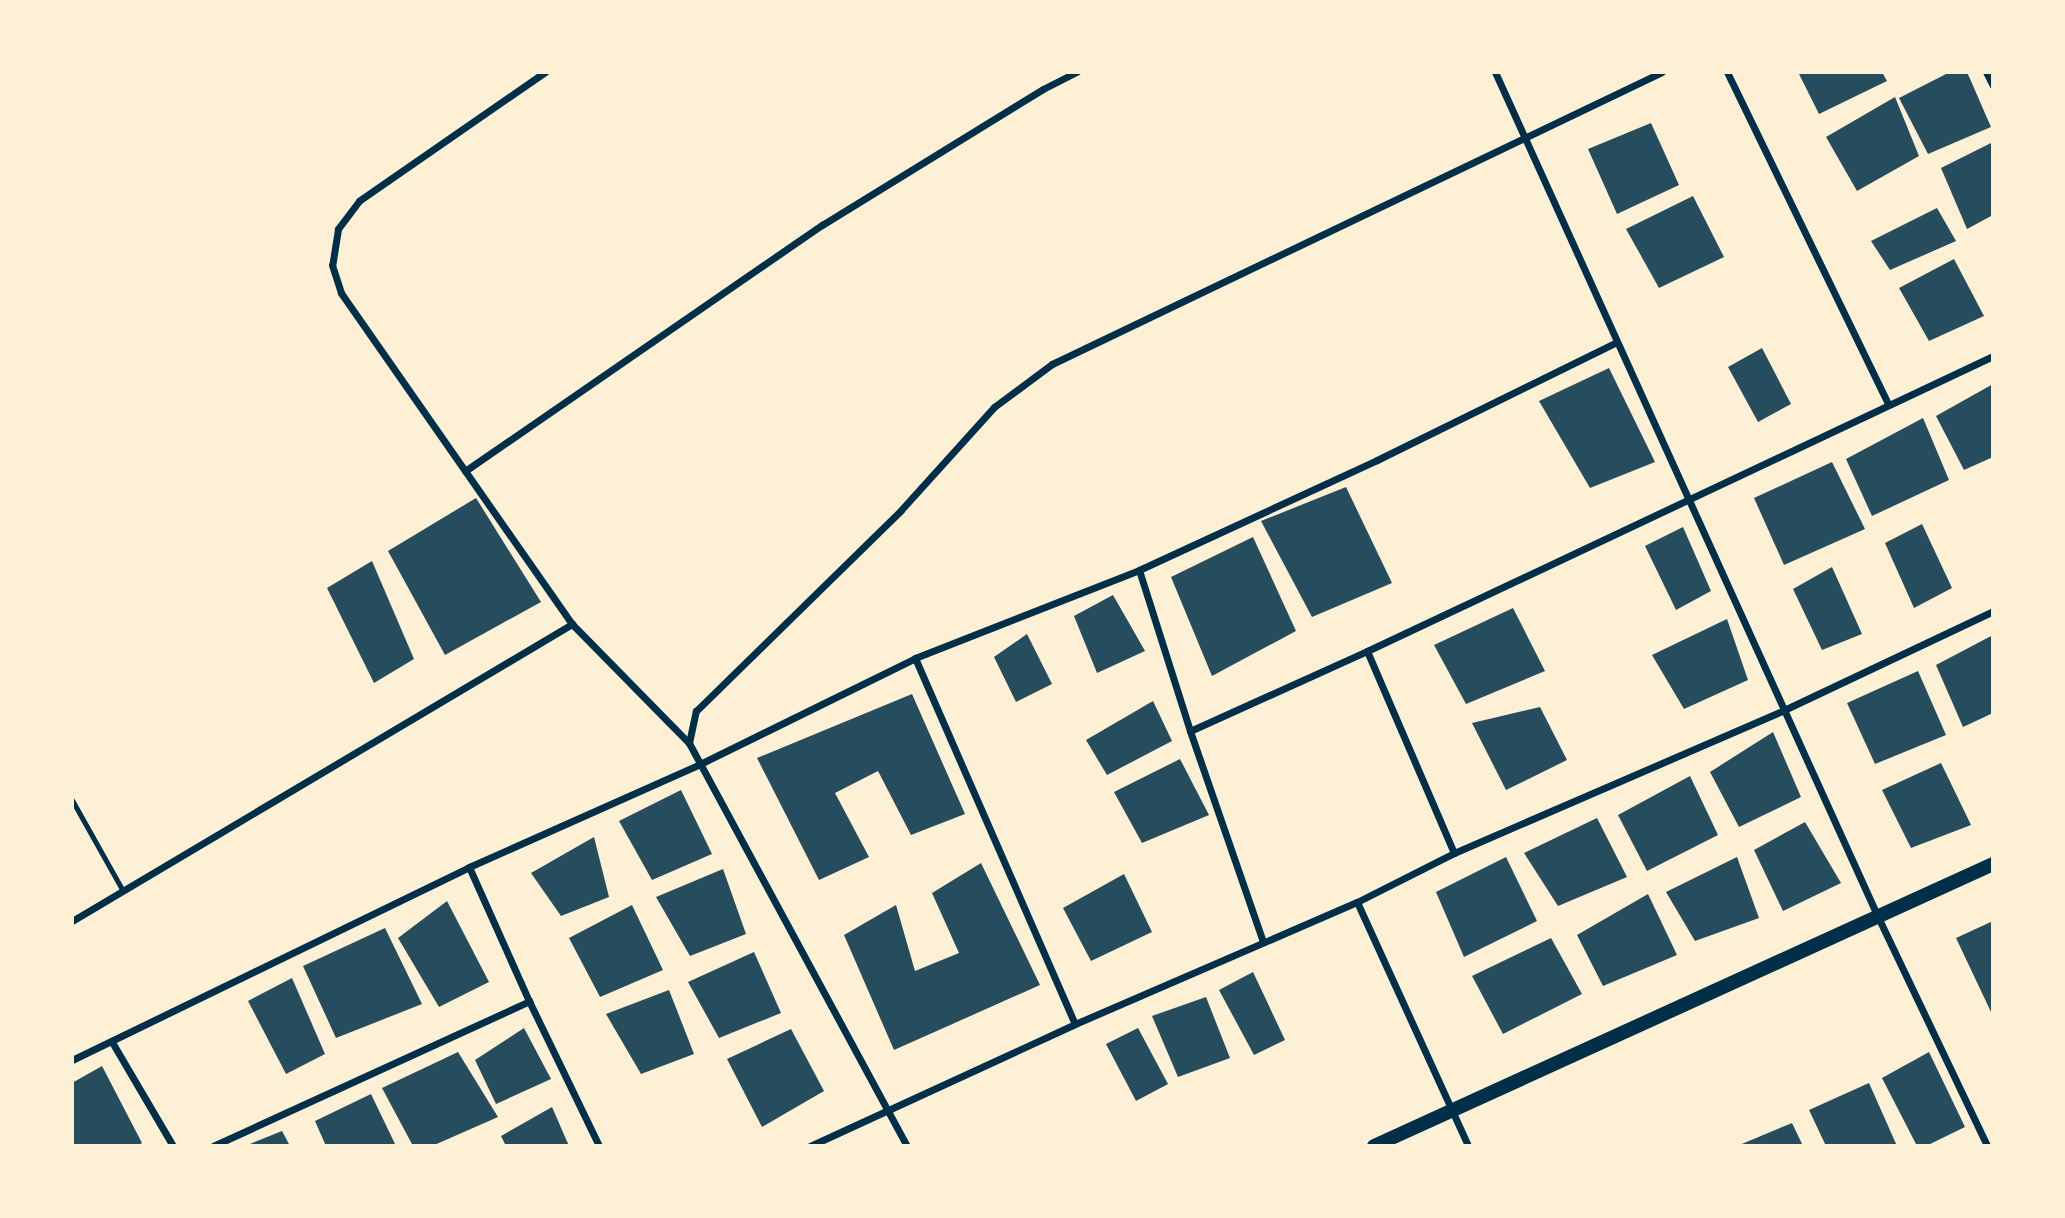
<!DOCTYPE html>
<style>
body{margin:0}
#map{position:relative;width:2065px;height:1218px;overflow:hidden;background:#fdf0d5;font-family:Rubik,sans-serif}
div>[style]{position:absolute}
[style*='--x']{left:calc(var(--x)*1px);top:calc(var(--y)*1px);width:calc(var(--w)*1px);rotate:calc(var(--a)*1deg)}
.building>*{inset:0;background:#264d5e}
.service>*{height:5px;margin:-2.5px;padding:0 2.5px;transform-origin:2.5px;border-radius:2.5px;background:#003049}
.minor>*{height:7px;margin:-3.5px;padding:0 3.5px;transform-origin:3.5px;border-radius:3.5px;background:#003049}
.secondary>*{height:14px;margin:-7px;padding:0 7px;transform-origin:7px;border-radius:7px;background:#003049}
span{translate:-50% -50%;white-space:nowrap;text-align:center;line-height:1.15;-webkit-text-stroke:5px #fdf0d5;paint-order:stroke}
.frame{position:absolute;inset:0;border:74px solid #fdf0d5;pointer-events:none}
</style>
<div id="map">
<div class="building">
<div style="clip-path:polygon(1798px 72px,1882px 72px,1887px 81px,1819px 114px)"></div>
<div style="clip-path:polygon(1950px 72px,1967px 72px,1991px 127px,1928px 154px,1899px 98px)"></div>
<div style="clip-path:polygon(1895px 97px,1919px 156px,1857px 191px,1826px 137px)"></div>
<div style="clip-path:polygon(1651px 123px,1679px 185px,1617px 214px,1588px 149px)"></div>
<div style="clip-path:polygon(1993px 142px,1993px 215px,1967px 229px,1941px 168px)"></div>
<div style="clip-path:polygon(1693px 196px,1724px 257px,1659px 288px,1626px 229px)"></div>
<div style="clip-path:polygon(1937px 208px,1956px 241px,1890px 270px,1871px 241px)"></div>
<div style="clip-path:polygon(1954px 259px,1984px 316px,1929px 341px,1899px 288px)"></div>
<div style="clip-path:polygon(1762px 348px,1791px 404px,1758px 422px,1728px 367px)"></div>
<div style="clip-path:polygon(1609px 368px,1655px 462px,1590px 488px,1539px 401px)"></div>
<div style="clip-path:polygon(1993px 384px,1993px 457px,1964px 470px,1936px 416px)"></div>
<div style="clip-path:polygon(1923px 418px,1949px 480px,1872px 516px,1846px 459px)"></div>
<div style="clip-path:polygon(1832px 462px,1865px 529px,1784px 565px,1754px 498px)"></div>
<div style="clip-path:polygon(1346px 487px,1392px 583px,1312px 617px,1261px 521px)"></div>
<div style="clip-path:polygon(476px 498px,541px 602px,445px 655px,388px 551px)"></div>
<div style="clip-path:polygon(1922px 524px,1952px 588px,1914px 608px,1885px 543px)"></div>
<div style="clip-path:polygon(1683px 527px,1711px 591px,1676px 610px,1645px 546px)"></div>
<div style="clip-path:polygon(1253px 537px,1296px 631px,1212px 676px,1171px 577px)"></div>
<div style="clip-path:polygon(372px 561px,414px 659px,374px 683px,327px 588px)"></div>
<div style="clip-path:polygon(1832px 567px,1862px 634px,1822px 650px,1793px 589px)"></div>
<div style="clip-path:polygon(1113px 595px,1145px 651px,1097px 673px,1074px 616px)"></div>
<div style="clip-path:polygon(1513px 608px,1545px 671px,1466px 704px,1434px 645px)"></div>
<div style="clip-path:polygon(1727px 619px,1748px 680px,1684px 709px,1652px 655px)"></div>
<div style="clip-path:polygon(1027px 634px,1052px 684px,1016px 702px,994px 657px)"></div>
<div style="clip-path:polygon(1993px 635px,1993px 713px,1963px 727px,1936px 665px)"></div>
<div style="clip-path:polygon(1918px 671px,1946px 735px,1875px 764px,1847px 703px)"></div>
<div style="clip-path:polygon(912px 694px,965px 814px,911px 835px,878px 771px,835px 793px,869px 857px,819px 880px,757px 758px)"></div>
<div style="clip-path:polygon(1153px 701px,1172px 741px,1107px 775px,1086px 740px)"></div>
<div style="clip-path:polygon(1540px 707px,1567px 760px,1506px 790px,1472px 723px)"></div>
<div style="clip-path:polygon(1773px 732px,1801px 797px,1739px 827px,1710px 772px)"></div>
<div style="clip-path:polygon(1180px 759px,1209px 815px,1142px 843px,1114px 792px)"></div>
<div style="clip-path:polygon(1941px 763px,1971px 825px,1911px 848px,1882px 790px)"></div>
<div style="clip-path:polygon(1690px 776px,1718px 835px,1647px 871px,1618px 815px)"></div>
<div style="clip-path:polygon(681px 790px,712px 854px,652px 880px,619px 821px)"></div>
<div style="clip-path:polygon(1597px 818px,1627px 877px,1558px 906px,1524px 853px)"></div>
<div style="clip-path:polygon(1805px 822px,1841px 883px,1783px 911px,1754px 850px)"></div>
<div style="clip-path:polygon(594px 837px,609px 897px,561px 916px,531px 873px)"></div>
<div style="clip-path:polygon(1506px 857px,1537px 921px,1464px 957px,1436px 892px)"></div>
<div style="clip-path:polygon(1737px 857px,1759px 918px,1695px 941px,1666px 892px)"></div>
<div style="clip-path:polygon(981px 863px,1040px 985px,894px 1050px,844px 935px,896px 905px,915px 971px,959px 953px,932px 893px)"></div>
<div style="clip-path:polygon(723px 869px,746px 934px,690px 956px,656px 897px)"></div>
<div style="clip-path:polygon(1124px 874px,1152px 932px,1091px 961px,1063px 908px)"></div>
<div style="clip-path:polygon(1648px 894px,1677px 955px,1603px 986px,1577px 935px)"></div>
<div style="clip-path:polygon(447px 901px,489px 982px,439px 1007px,398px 938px)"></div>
<div style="clip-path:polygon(632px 905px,663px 970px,600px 997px,569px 938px)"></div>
<div style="clip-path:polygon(1993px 921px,1993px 1010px,1991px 1012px,1956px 938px)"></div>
<div style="clip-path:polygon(385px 928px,422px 1004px,336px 1038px,303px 966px)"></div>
<div style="clip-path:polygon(1551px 938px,1582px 994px,1503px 1034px,1472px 976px)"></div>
<div style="clip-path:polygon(754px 952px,781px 1013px,719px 1038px,688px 982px)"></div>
<div style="clip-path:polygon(1253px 972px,1285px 1040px,1254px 1055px,1219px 990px)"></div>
<div style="clip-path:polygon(292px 978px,325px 1054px,286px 1074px,248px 1001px)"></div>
<div style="clip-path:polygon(669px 990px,694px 1054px,641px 1074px,606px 1014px)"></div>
<div style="clip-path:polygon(1206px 997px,1230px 1058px,1178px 1077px,1152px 1016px)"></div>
<div style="clip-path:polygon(524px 1028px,551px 1079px,496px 1104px,475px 1060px)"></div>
<div style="clip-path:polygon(1138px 1028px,1168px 1084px,1136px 1101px,1106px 1044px)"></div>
<div style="clip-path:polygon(791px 1029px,824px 1091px,762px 1127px,727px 1059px)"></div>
<div style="clip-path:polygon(458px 1052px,498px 1117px,432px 1146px,413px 1146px,382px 1088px)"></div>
<div style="clip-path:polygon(1929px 1052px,1965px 1127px,1926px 1146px,1917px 1146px,1882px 1078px)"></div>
<div style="clip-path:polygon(102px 1066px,142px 1143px,137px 1146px,74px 1146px,72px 1142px,72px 1083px)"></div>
<div style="clip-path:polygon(1869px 1083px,1897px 1146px,1826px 1146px,1809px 1110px)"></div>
<div style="clip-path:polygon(371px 1094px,396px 1146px,326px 1146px,315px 1121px)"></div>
<div style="clip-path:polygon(552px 1107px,569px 1146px,506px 1146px,501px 1136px)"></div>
<div style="clip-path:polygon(1792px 1123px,1803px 1146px,1737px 1146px)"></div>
<div style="clip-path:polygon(282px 1131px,290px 1146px,245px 1146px)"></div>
</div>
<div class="service">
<div style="--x:72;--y:800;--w:104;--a:60.7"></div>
</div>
<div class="minor">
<div style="--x:545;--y:72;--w:226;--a:145.3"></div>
<div style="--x:359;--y:201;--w:35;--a:127"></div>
<div style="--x:338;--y:229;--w:36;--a:99"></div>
<div style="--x:332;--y:265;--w:29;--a:72"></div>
<div style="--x:341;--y:293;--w:404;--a:55.1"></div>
<div style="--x:572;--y:624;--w:167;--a:45.5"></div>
<div style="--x:689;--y:743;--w:458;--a:61.6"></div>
<div style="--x:1495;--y:72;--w:928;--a:65.62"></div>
<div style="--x:1878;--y:917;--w:254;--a:64.5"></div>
<div style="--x:1727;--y:72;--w:369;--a:64.1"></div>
<div style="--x:1986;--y:72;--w:16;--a:63"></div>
<div style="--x:465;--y:471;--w:434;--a:-34.6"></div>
<div style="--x:822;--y:225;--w:259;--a:-31.6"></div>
<div style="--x:1043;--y:89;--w:38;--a:-27"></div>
<div style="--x:1139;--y:570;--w:169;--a:72.4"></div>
<div style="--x:1190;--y:731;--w:223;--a:70.9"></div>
<div style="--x:1367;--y:651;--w:220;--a:66.7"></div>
<div style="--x:915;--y:658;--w:399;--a:66.4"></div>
<div style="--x:1190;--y:731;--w:194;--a:-24.3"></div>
<div style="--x:1367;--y:651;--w:692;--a:-25.23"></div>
<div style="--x:689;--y:743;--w:33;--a:-78"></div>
<div style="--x:696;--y:711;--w:287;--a:-44.4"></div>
<div style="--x:901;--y:510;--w:139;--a:-47.9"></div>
<div style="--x:994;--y:407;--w:72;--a:-36.6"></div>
<div style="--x:1052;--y:364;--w:676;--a:-25.58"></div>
<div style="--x:469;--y:867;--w:147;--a:65.9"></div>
<div style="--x:529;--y:1001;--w:161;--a:64.2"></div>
<div style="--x:1357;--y:902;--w:268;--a:65.5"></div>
<div style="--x:72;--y:921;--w:582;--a:-30.71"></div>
<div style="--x:112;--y:1042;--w:121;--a:59.6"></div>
<div style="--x:72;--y:1060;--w:441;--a:-25.9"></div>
<div style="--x:469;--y:867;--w:253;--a:-24"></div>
<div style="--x:700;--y:764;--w:240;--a:-26.2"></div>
<div style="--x:915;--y:658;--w:241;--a:-21.4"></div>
<div style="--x:1139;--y:570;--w:262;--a:-24.8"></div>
<div style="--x:1377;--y:460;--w:267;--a:-26.2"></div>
<div style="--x:213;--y:1146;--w:348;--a:-24.6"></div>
<div style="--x:810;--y:1146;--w:292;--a:-24.7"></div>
<div style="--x:1075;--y:1024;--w:307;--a:-23.4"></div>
<div style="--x:1357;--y:902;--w:109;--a:-26.8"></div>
<div style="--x:1454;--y:853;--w:360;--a:-23.4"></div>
<div style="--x:1784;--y:710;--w:231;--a:-25.3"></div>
</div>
<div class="secondary">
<div style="--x:1374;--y:1146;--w:680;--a:-24.49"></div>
</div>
<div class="frame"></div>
</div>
